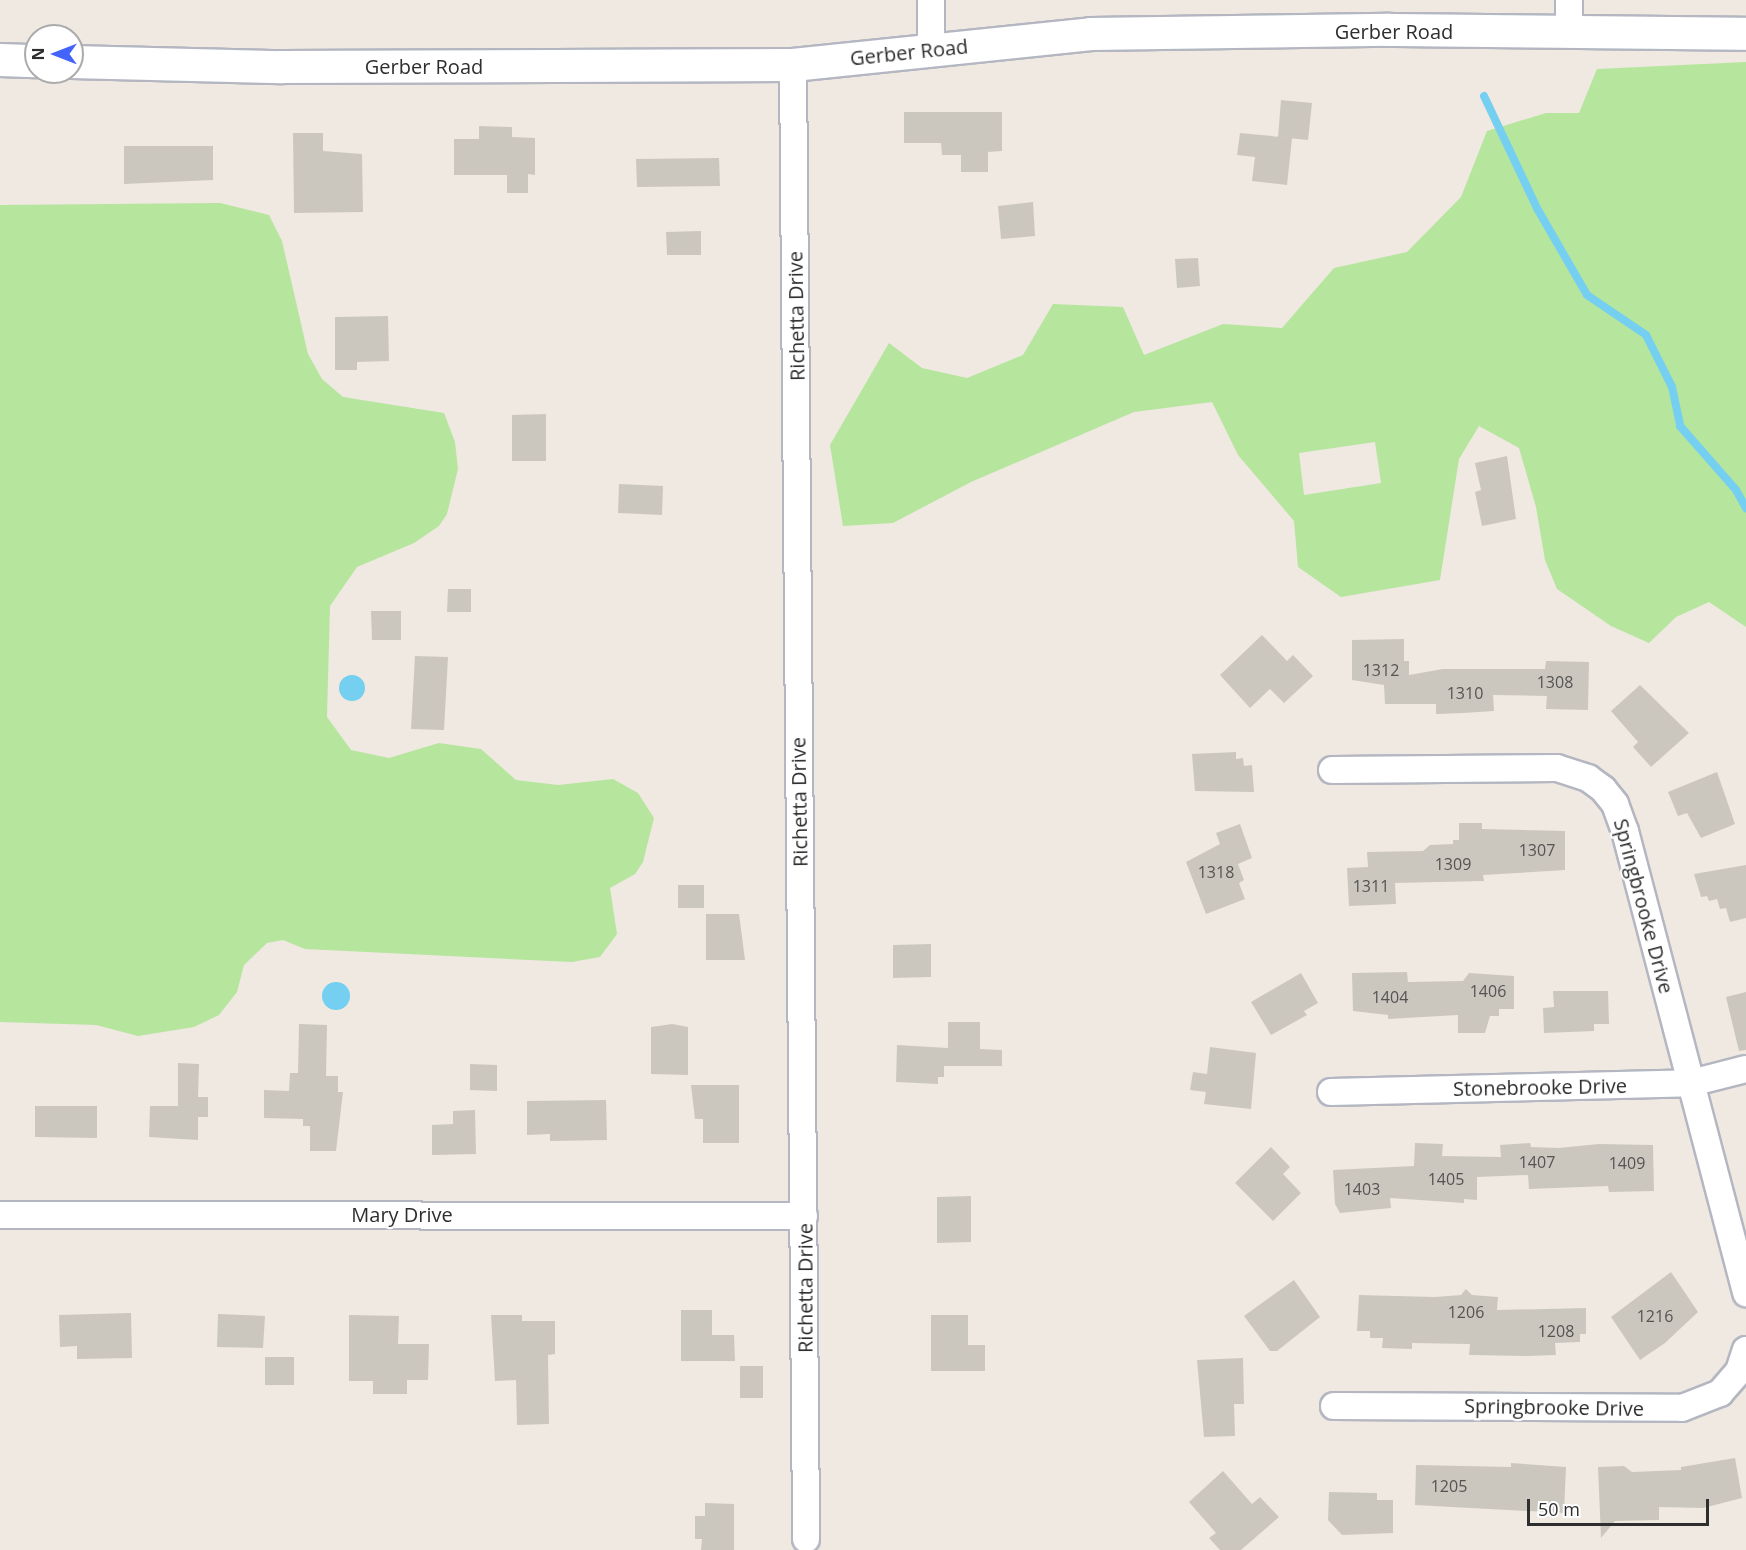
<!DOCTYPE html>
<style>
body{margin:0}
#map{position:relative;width:1746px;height:1550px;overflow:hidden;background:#efe9e1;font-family:"Open Sans",sans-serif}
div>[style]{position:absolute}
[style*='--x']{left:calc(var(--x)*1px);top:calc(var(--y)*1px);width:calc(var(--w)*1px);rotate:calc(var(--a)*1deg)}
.green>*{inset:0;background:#b6e59e}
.water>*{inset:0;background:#75cff0}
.round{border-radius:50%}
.stream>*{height:8px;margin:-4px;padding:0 4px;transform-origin:4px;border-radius:4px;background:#75cff0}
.building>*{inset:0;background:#cbc7bf}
.roads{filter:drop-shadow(2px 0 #b4b7c1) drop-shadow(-2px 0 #b4b7c1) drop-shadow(0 2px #b4b7c1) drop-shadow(0 -2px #b4b7c1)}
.minor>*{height:26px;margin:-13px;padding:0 13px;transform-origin:13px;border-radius:13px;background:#fff}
.tertiary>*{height:32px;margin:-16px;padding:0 16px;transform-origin:16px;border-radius:16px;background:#fff}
span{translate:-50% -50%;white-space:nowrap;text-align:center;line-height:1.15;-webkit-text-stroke:4.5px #fff;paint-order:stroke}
.number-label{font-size:16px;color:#555452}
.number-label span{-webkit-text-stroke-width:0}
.street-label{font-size:20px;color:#2e2e2e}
.north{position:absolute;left:24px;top:24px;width:60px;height:60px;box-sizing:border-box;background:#fff;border:2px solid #ababab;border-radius:50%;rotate:270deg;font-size:16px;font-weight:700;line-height:24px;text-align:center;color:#2e2e2e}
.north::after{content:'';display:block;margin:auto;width:21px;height:27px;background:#4264fb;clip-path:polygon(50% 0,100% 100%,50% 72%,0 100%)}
.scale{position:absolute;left:1527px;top:1499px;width:182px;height:27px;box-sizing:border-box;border:3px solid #2e2e2e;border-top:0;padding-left:8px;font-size:18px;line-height:21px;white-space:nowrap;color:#2e2e2e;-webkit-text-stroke:4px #fff;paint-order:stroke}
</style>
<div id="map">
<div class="green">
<div style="clip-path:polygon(evenodd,1746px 62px,1746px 627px,1709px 602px,1676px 617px,1649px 643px,1611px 626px,1557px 589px,1545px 560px,1536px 507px,1519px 448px,1479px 426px,1459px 459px,1440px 580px,1341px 597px,1298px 567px,1294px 521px,1238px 455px,1212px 402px,1134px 412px,971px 482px,893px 523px,843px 526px,830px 445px,889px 343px,922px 368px,967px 378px,1023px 355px,1053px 304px,1123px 307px,1144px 355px,1223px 324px,1282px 328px,1334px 268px,1407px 252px,1461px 197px,1487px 131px,1546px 113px,1579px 113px,1597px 69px,1746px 62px,1375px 442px,1381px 483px,1304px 495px,1299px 453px,1375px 442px)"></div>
<div style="clip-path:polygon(220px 203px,269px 215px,282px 241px,308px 354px,322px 379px,343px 397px,444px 413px,455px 442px,458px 469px,447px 514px,439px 526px,414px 543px,357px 567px,330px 606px,327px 717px,351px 750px,389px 758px,439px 743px,481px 749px,516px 780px,558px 785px,613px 779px,638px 793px,654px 818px,643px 862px,635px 874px,610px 888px,617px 934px,600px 957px,572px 962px,305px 949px,283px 940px,267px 943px,244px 965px,237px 992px,219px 1015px,194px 1027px,138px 1036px,96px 1025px,0 1022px,0 205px)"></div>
</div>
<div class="water">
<div class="round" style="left:339px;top:675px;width:26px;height:26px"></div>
<div class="round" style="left:322px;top:982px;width:28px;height:28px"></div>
</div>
<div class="stream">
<div style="--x:1484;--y:96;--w:126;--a:64.7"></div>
<div style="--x:1538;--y:210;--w:98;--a:60"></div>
<div style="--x:1587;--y:295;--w:71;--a:34.1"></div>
<div style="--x:1646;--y:335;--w:58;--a:63.4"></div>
<div style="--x:1672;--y:387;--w:40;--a:78"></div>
<div style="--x:1680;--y:426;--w:85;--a:48.8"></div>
<div style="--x:1736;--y:490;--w:21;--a:61"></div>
</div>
<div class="building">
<div style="clip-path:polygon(1281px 100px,1312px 103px,1308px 140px,1278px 137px)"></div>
<div style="clip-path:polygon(904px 112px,1002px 112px,1002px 151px,988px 152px,988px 172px,961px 172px,961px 155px,942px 155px,941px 143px,904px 143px)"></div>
<div style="clip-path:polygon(479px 126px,512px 127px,512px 137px,535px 138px,535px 175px,528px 174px,528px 193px,507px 193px,507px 175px,454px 175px,454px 139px,479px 139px)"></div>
<div style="clip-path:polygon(293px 133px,323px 133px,323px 151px,362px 154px,363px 212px,294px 213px)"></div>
<div style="clip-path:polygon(1240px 133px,1292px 138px,1287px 185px,1252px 181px,1255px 157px,1237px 155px)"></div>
<div style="clip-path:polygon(124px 146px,213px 146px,213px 180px,124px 184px)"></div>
<div style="clip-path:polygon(719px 158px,720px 186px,637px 187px,636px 159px)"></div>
<div style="clip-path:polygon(1033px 202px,1035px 236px,1001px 239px,998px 206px)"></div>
<div style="clip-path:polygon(701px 231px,701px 255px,667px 255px,666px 232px)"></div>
<div style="clip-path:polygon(1198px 258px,1200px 286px,1177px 288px,1175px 259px)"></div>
<div style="clip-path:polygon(388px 316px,389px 361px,357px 362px,357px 370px,335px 370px,335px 317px)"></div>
<div style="clip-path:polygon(546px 414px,546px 461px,512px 461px,512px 415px)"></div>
<div style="clip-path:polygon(1507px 456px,1516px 519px,1482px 526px,1475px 492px,1481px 490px,1475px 463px)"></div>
<div style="clip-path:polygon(619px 484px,663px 486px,662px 515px,618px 513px)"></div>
<div style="clip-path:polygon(448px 589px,471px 589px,471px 612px,447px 612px)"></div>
<div style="clip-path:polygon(371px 611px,401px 611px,401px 640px,372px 640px)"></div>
<div style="clip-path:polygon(1262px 635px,1287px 661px,1293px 655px,1313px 676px,1284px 703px,1270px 689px,1250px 708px,1220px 675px)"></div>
<div style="clip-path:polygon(1404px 639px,1404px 661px,1409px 661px,1409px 675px,1443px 669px,1545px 669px,1546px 661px,1589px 662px,1588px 710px,1546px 709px,1547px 696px,1493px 695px,1494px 711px,1463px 713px,1436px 714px,1436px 704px,1385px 704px,1384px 685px,1352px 680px,1352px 640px)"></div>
<div style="clip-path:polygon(415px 656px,448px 657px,444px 730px,411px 729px)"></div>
<div style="clip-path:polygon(1640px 685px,1689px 733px,1651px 767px,1633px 747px,1638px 742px,1611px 711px)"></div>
<div style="clip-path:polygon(1236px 752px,1236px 759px,1243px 758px,1244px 766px,1252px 765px,1254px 792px,1195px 791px,1192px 754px)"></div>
<div style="clip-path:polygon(1717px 772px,1735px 824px,1701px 838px,1687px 813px,1678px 816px,1668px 792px)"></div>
<div style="clip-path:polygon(1459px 823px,1482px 823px,1482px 829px,1565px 831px,1565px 870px,1483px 875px,1484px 881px,1395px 883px,1396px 904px,1349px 906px,1347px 868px,1368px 867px,1367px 852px,1423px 851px,1430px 845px,1453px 844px,1453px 840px,1459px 840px)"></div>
<div style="clip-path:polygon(1240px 824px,1252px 858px,1238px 864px,1244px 880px,1239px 883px,1245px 899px,1206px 914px,1186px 862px,1220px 844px,1216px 833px)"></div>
<div style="clip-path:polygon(1746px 865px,1746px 918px,1730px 922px,1726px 908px,1720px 909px,1717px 899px,1709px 901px,1707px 896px,1701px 897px,1694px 874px)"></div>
<div style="clip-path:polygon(678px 885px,704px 885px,704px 908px,678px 908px)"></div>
<div style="clip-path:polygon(706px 914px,739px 914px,745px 960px,706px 960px)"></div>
<div style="clip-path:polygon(931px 944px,931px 977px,893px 978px,893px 945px)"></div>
<div style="clip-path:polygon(1407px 972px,1408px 982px,1463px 981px,1469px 973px,1514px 976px,1514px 1009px,1499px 1009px,1499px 1016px,1490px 1016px,1485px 1033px,1458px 1033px,1458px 1015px,1388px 1019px,1388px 1015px,1353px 1011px,1352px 973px)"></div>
<div style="clip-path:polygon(1301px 973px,1318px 1003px,1304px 1011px,1307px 1015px,1271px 1035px,1251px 1002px)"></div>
<div style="clip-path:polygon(1553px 991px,1608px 991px,1609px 1024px,1594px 1024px,1594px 1031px,1544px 1033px,1543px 1008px,1554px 1007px)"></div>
<div style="clip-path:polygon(1746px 992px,1746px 1050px,1739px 1051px,1726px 997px)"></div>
<div style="clip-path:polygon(948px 1022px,980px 1022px,980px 1049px,1002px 1050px,1002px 1066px,944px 1066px,944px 1077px,938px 1077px,938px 1084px,896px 1082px,897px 1045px,948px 1048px)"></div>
<div style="clip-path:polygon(299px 1024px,327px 1025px,326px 1076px,338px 1076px,338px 1092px,343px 1092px,336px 1151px,310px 1151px,310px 1126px,303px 1126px,303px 1119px,264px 1118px,264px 1090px,289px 1091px,290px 1073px,298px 1073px)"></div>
<div style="clip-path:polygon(672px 1024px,688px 1027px,688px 1075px,651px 1074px,651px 1027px)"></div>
<div style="clip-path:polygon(1210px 1047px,1256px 1053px,1251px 1109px,1204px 1104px,1206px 1092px,1190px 1090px,1193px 1072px,1207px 1074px)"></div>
<div style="clip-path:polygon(178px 1063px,199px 1064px,198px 1097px,208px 1097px,208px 1117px,198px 1117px,198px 1140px,149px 1137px,150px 1106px,178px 1106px)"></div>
<div style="clip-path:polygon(470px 1064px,497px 1065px,497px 1091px,470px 1090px)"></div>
<div style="clip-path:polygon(691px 1085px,739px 1085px,739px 1143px,703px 1143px,703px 1119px,695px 1119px)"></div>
<div style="clip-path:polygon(606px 1100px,607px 1140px,550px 1141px,550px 1134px,527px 1135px,527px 1101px)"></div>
<div style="clip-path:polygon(35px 1106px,97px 1106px,97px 1138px,35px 1137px)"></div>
<div style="clip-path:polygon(475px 1110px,476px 1154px,432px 1155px,432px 1125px,453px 1124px,453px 1111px)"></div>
<div style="clip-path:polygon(1415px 1143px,1443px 1144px,1442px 1156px,1501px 1157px,1500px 1145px,1530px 1143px,1531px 1147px,1559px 1148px,1599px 1144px,1653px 1145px,1654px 1191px,1609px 1192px,1608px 1186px,1529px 1189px,1528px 1175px,1477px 1177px,1477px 1200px,1464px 1199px,1464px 1203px,1390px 1198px,1391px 1208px,1340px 1213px,1335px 1204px,1333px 1170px,1414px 1166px)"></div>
<div style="clip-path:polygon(1271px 1147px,1290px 1167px,1283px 1174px,1301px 1193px,1273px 1221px,1235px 1183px)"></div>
<div style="clip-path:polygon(971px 1196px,971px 1242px,937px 1243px,937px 1197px)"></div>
<div style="clip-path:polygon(1671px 1272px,1698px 1312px,1665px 1343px,1640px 1360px,1611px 1317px)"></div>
<div style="clip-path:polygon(1294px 1280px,1320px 1317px,1277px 1351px,1270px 1351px,1244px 1316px)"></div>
<div style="clip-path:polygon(1466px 1289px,1472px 1295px,1498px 1297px,1497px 1310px,1586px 1308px,1586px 1334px,1580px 1334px,1580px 1342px,1555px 1343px,1556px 1355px,1527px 1356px,1469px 1355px,1470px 1344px,1412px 1343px,1412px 1349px,1382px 1348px,1383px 1338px,1370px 1338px,1370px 1331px,1357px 1331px,1359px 1295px,1435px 1297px,1461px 1295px)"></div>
<div style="clip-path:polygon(681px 1310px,712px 1310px,712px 1335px,734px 1335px,735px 1361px,681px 1361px)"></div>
<div style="clip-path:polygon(131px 1313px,132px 1358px,77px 1359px,77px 1346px,60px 1347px,59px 1315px)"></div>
<div style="clip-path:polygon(218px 1314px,265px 1316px,263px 1348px,217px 1347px)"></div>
<div style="clip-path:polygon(349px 1315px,399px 1316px,398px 1344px,429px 1344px,428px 1380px,407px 1380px,407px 1394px,373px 1394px,373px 1381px,349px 1381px)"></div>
<div style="clip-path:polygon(491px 1315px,522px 1315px,522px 1321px,555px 1321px,555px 1354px,548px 1355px,549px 1424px,517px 1425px,516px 1380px,495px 1381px)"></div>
<div style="clip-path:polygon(931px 1315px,968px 1315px,968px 1345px,985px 1345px,985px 1371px,931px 1371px)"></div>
<div style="clip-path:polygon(265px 1357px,294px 1357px,294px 1385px,265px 1385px)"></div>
<div style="clip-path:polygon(1243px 1358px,1244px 1404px,1234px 1404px,1235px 1436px,1204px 1437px,1197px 1360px)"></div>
<div style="clip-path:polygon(740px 1366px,763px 1366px,763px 1398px,740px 1398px)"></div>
<div style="clip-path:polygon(1735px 1458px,1742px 1498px,1703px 1508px,1659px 1507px,1659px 1520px,1615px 1521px,1601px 1538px,1598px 1467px,1624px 1466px,1632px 1472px,1681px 1470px,1681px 1467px)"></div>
<div style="clip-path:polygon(1511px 1463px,1566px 1467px,1564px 1513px,1415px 1505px,1416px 1465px,1511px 1467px)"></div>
<div style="clip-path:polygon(1223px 1471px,1252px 1504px,1260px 1497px,1279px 1517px,1241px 1550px,1220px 1550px,1209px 1538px,1216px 1533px,1189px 1502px)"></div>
<div style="clip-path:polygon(1329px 1492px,1377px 1493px,1377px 1500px,1393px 1500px,1393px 1533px,1342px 1535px,1328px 1520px)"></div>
<div style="clip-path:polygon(705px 1503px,734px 1504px,734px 1550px,701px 1550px,702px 1539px,695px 1539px,695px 1516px,705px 1516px)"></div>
</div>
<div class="roads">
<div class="minor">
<div style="--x:931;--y:0;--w:49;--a:90"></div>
<div style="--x:1568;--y:33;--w:33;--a:-88"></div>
<div style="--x:793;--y:65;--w:1474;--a:89.49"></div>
<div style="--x:1332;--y:770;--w:225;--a:-0.5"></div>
<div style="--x:1557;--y:768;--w:33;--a:18"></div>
<div style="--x:1588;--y:778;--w:19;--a:36"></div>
<div style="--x:1603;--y:789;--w:19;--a:51"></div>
<div style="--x:1615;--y:804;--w:29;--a:70"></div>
<div style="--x:1625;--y:831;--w:478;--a:75.3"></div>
<div style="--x:1331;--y:1092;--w:360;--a:-1.4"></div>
<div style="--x:1691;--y:1083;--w:57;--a:-14.3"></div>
<div style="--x:0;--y:1215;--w:804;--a:0.07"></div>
<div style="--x:1334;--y:1406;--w:348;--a:0.3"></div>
<div style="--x:1682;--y:1408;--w:41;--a:-21.5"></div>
<div style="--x:1720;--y:1393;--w:29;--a:-49"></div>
<div style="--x:1739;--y:1371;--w:22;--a:-72"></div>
</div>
<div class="tertiary">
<div style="--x:0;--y:60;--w:36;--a:2"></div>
<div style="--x:72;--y:62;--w:210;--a:1.4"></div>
<div style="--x:282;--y:67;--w:511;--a:-0.22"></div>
<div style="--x:793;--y:65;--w:300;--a:-5.9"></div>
<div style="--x:1091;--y:34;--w:298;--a:-0.8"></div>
<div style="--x:1389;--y:30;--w:357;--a:0.6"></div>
</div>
</div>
<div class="number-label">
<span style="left:1381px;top:670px">1312</span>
<span style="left:1555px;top:682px">1308</span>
<span style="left:1465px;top:693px">1310</span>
<span style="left:1537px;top:850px">1307</span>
<span style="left:1453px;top:864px">1309</span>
<span style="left:1216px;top:872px">1318</span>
<span style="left:1371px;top:886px">1311</span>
<span style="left:1488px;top:991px">1406</span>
<span style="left:1390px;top:997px">1404</span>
<span style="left:1537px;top:1162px">1407</span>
<span style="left:1627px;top:1163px">1409</span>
<span style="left:1446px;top:1179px">1405</span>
<span style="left:1362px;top:1189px">1403</span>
<span style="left:1466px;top:1312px">1206</span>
<span style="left:1655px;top:1316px">1216</span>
<span style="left:1556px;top:1331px">1208</span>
<span style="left:1449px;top:1486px">1205</span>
</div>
<div class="street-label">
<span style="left:1394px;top:31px">Gerber Road</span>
<span style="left:909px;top:52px;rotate:-6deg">Gerber Road</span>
<span style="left:424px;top:66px">Gerber Road</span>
<span style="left:796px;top:316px;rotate:-91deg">Richetta Drive</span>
<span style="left:799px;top:802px;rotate:-91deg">Richetta Drive</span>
<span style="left:1644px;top:906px;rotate:75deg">Springbrooke Drive</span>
<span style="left:1540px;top:1087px;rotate:-1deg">Stonebrooke Drive</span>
<span style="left:402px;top:1214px">Mary Drive</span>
<span style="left:805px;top:1288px;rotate:-90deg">Richetta Drive</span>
<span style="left:1554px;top:1407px;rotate:1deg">Springbrooke Drive</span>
</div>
<div class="north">N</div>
<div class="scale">50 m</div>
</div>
